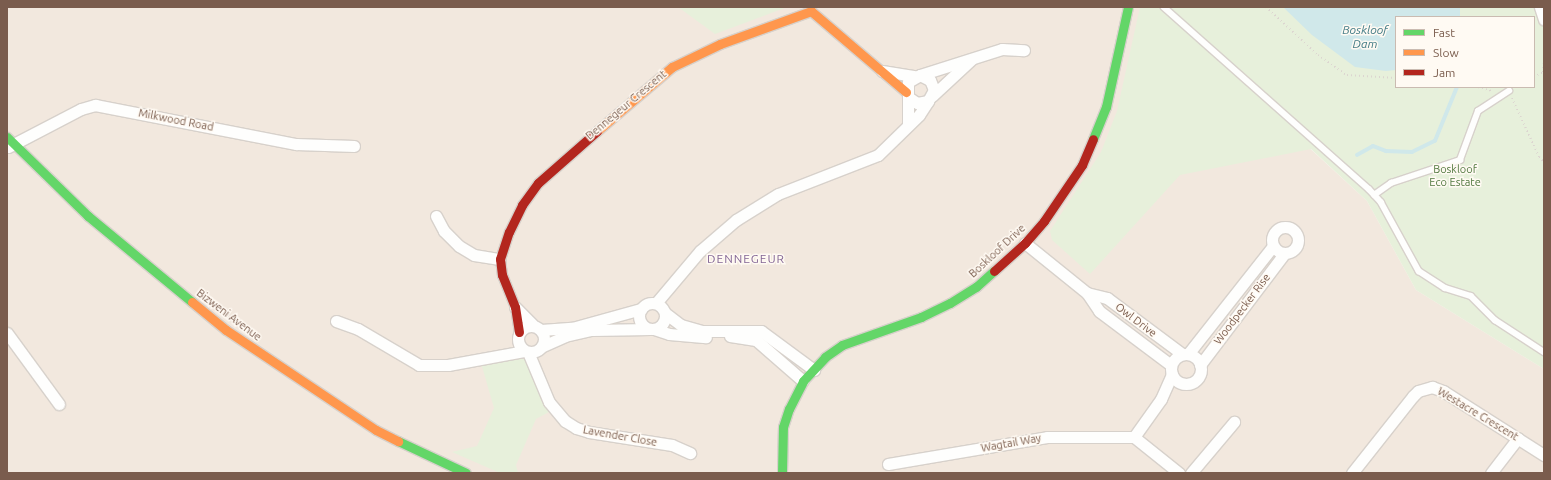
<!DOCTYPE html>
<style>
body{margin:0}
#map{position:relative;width:1551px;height:480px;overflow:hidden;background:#f9f5f0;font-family:Ubuntu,sans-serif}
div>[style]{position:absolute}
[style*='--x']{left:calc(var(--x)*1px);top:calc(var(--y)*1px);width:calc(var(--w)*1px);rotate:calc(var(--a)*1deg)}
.residential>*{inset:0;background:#f2e8de}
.green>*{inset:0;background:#e7f0db}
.water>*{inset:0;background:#d0e8ea}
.stream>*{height:3.5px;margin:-1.75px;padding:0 1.75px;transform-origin:1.75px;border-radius:1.75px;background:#d0e8ea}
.path>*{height:2px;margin-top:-1px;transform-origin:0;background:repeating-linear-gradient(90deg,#dcd5d0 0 1px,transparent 0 4px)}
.roads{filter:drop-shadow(1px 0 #d7d1cb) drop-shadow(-1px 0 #d7d1cb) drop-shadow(0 1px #d7d1cb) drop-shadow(0 -1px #d7d1cb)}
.lane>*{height:5.5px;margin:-2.75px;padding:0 2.75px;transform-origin:2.75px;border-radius:2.75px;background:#fefefd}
.street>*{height:11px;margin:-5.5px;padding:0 5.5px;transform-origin:5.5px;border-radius:5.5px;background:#fefefd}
.street>.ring{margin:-5.5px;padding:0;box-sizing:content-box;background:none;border:11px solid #fefefd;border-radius:50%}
.fast>*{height:9px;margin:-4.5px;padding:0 4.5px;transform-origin:4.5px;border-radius:4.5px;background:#63d668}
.slow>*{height:9px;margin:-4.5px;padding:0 4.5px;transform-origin:4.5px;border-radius:4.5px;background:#ff974d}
.jam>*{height:9px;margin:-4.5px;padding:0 4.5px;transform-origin:4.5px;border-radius:4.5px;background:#b3261e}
span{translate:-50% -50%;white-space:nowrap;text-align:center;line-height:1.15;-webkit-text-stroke:3px #fffaf3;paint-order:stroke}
.street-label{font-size:11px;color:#7a5c4d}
.park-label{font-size:11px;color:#537a41}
.water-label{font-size:12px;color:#437c86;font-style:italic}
.neighbourhood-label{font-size:12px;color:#846695;letter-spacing:1px}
.frame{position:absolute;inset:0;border:8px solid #7a5c4d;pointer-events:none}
.legend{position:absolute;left:1395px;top:16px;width:140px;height:72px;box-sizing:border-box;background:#fffaf3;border:1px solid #cabbb1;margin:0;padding:5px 7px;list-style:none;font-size:12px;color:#7a5c4d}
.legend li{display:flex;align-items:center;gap:8px;height:20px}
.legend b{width:20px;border:1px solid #cabbb1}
</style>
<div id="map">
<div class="residential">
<div style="clip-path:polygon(7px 7px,1156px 7px,1367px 201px,1416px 290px,1544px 369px,1544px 473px,7px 473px)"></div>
</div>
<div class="green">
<div style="clip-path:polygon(678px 7px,787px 7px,715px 34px)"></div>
<div style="clip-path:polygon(evenodd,1140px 7px,1544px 7px,1544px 369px,1416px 290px,1367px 201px,1311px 149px,1180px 175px,1090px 274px,1052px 240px,1050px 231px,1101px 152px,1117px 111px,1140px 7px,1396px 17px,1534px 17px,1534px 87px,1396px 87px,1396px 17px)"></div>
<div style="clip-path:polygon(519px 356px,528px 362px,549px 412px,536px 419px,516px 465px,518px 473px,500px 473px,452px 452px,477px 446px,494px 408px,481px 363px)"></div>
</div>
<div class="water">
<div style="clip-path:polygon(1283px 7px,1460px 7px,1460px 17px,1396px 17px,1396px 70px,1386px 71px,1355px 67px,1312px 35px)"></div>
</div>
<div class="stream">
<div style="--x:1357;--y:155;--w:18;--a:-29"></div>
<div style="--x:1373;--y:146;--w:14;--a:21"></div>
<div style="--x:1386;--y:151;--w:26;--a:2"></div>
<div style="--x:1412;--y:152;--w:25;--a:-26"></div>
<div style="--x:1435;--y:141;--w:58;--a:-67.8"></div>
</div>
<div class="path">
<div style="--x:1266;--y:7;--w:71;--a:42.7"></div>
<div style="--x:1318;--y:55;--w:35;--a:35"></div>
<div style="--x:1347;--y:75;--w:49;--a:3.5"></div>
<div style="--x:1534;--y:77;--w:10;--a:-29"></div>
<div style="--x:1543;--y:72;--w:12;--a:-85"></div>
<div style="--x:1461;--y:87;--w:2;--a:0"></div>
<div style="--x:1478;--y:87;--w:15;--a:16"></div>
<div style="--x:1512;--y:98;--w:65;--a:65.4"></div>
<div style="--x:1539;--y:157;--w:7;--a:45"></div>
</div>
<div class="roads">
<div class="lane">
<div style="--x:1164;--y:7;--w:274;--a:41.6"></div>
<div style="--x:1369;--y:189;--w:18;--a:47"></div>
<div style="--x:1381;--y:202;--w:79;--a:61.2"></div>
<div style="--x:1419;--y:271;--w:31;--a:33"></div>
<div style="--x:1445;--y:288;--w:27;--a:17"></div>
<div style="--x:1471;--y:296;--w:34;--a:45"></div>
<div style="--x:1495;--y:320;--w:59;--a:33.1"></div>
<div style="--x:1374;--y:195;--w:21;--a:-35"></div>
<div style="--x:1391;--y:183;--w:73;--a:-18.4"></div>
<div style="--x:1460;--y:160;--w:52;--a:-69.8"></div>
<div style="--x:1478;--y:111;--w:37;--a:-33"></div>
</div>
<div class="street">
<div style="--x:1540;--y:7;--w:13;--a:72"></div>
<div style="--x:882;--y:71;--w:33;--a:9"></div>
<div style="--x:920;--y:75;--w:86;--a:-17.6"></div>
<div style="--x:1002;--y:49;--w:22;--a:3"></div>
<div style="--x:932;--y:96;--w:54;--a:-42.8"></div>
<div style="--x:908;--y:124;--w:42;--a:-90"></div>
<div style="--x:908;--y:82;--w:14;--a:-30"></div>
<div style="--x:920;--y:75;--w:11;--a:27"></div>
<div style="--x:930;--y:80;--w:11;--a:68"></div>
<div style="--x:934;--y:90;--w:13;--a:119"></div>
<div style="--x:928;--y:101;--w:11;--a:170"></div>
<div style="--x:917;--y:103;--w:11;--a:-146"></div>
<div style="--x:8;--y:147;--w:82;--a:-27.5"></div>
<div style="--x:81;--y:109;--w:15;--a:-16"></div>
<div style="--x:95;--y:105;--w:205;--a:11"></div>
<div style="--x:296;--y:144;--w:58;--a:2"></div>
<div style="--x:436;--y:216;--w:17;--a:62"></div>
<div style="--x:444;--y:231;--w:21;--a:45"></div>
<div style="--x:459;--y:246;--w:17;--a:31"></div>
<div style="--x:474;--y:255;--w:26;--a:9"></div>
<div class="ring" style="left:1272px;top:227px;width:15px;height:15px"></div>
<div style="--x:1025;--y:243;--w:80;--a:38.9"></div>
<div style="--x:1087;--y:293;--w:22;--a:56"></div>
<div style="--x:1099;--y:311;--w:90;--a:36.9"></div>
<div style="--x:1087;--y:293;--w:21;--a:14"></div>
<div style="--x:1107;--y:298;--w:94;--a:36.7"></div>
<div class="ring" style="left:639px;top:303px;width:15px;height:15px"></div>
<div style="--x:656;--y:303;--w:68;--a:-49.8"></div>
<div style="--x:700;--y:251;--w:48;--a:-40.7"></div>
<div style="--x:736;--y:220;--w:49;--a:-31.8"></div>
<div style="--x:778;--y:194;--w:107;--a:-21.3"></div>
<div style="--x:878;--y:155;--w:57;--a:-44.3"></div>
<div style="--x:919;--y:115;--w:17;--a:-57"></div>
<div style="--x:515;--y:307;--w:27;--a:45"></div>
<div style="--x:665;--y:313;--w:20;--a:37"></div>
<div style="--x:681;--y:325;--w:22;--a:16"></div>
<div style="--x:702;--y:331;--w:59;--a:0"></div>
<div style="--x:761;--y:331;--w:66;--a:36.3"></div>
<div style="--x:336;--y:321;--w:23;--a:20"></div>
<div style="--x:358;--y:329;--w:71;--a:30.5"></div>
<div style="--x:419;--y:365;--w:29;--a:0"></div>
<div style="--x:448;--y:365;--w:77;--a:-10.4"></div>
<div class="ring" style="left:518px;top:326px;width:15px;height:15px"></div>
<div style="--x:654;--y:329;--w:16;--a:18"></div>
<div style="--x:669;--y:334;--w:37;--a:5"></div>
<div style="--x:541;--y:330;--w:31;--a:-4"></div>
<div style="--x:572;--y:328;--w:72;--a:-15.4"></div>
<div style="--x:7;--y:333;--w:88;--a:53.8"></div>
<div style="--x:730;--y:336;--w:26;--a:9"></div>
<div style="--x:756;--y:340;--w:62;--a:41.1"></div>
<div style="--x:543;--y:346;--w:24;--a:-24"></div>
<div style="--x:565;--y:336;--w:28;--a:-13"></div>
<div style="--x:592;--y:330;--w:58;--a:-1"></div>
<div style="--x:528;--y:352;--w:54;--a:67.2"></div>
<div style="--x:549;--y:402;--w:25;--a:50"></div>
<div style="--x:565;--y:421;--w:13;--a:32"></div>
<div style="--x:576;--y:428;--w:14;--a:17"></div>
<div style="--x:589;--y:432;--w:84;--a:8.9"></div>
<div style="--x:672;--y:445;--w:20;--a:24"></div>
<div style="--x:1188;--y:354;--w:137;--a:-51.8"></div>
<div class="ring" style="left:1171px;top:354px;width:19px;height:19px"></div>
<div style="--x:1200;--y:365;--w:139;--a:-52.9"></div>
<div style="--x:1134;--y:437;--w:47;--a:-54.6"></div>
<div style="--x:1161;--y:399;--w:27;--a:-66"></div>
<div style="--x:1134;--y:437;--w:58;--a:38.7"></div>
<div style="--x:888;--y:464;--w:161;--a:-9.6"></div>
<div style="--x:1047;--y:437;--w:87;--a:0"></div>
<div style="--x:1191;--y:473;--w:67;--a:-49.9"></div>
<div style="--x:1352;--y:473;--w:98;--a:-51.6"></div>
<div style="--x:1413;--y:396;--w:7;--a:-45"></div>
<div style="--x:1418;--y:391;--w:15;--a:-16"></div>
<div style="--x:1432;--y:387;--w:12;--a:20"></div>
<div style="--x:1443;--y:391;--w:120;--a:32.4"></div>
<div style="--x:1491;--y:473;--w:44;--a:-52.4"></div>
</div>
<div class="fast">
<div style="--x:7;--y:137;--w:113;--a:44.3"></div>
<div style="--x:88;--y:216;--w:135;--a:39.6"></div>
<div style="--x:1093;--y:139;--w:35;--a:-68"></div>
<div style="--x:1106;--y:107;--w:102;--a:-77.6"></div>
<div style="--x:398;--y:441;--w:75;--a:25.2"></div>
<div style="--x:782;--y:473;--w:46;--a:-88.8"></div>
<div style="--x:783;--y:427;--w:19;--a:-72"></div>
<div style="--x:789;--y:409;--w:31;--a:-63"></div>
<div style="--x:803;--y:381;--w:33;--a:-47"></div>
<div style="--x:825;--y:357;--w:21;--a:-35"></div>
<div style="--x:842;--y:345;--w:84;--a:-19.5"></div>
<div style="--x:921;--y:317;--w:32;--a:-26"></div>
<div style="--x:950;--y:303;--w:31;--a:-32"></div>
<div style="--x:976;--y:287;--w:24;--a:-42"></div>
</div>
<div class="slow">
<div style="--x:597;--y:131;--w:99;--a:-40.5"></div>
<div style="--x:672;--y:67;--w:53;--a:-25.6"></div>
<div style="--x:720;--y:44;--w:97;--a:-19.9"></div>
<div style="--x:811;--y:11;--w:125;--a:40.5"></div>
<div style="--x:192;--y:302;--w:44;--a:39.5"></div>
<div style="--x:226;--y:330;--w:180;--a:33.7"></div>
<div style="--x:376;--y:430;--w:25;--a:27"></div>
</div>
<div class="jam">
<div style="--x:994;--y:271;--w:42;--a:-42.1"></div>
<div style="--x:1025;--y:243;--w:29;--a:-49"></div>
<div style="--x:1044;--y:221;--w:68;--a:-55.8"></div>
<div style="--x:1082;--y:165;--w:28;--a:-67"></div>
<div style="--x:519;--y:332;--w:25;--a:-99"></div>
<div style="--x:515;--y:307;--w:35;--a:-112"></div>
<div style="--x:502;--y:275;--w:16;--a:-97"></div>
<div style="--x:500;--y:259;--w:28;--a:-72"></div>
<div style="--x:509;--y:232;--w:30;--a:-64"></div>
<div style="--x:522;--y:205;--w:27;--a:-54"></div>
<div style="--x:538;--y:183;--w:79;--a:-41.4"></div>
</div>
</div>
<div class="street-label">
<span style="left:626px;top:105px;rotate:-40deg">Dennegeur Crescent</span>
<span style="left:176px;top:120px;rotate:11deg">Milkwood Road</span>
<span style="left:997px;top:251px;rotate:-43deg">Boskloof Drive</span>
<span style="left:1242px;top:309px;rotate:-53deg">Woodpecker Rise</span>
<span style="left:229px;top:315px;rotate:37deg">Bizweni Avenue</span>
<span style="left:1136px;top:320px;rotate:37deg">Owl Drive</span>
<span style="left:1478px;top:414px;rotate:31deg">Westacre Crescent</span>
<span style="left:620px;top:436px;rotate:10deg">Lavender Close</span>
<span style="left:1011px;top:443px;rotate:-10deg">Wagtail Way</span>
</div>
<div class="park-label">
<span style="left:1455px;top:176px">Boskloof<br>Eco Estate</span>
</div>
<div class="water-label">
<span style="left:1365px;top:37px">Boskloof<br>Dam</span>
</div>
<div class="neighbourhood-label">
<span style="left:746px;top:259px">DENNEGEUR</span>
</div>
<div class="frame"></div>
<ul class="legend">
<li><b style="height:5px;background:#63d668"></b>Fast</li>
<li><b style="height:5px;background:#ff974d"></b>Slow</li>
<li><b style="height:5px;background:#b3261e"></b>Jam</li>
</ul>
</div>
